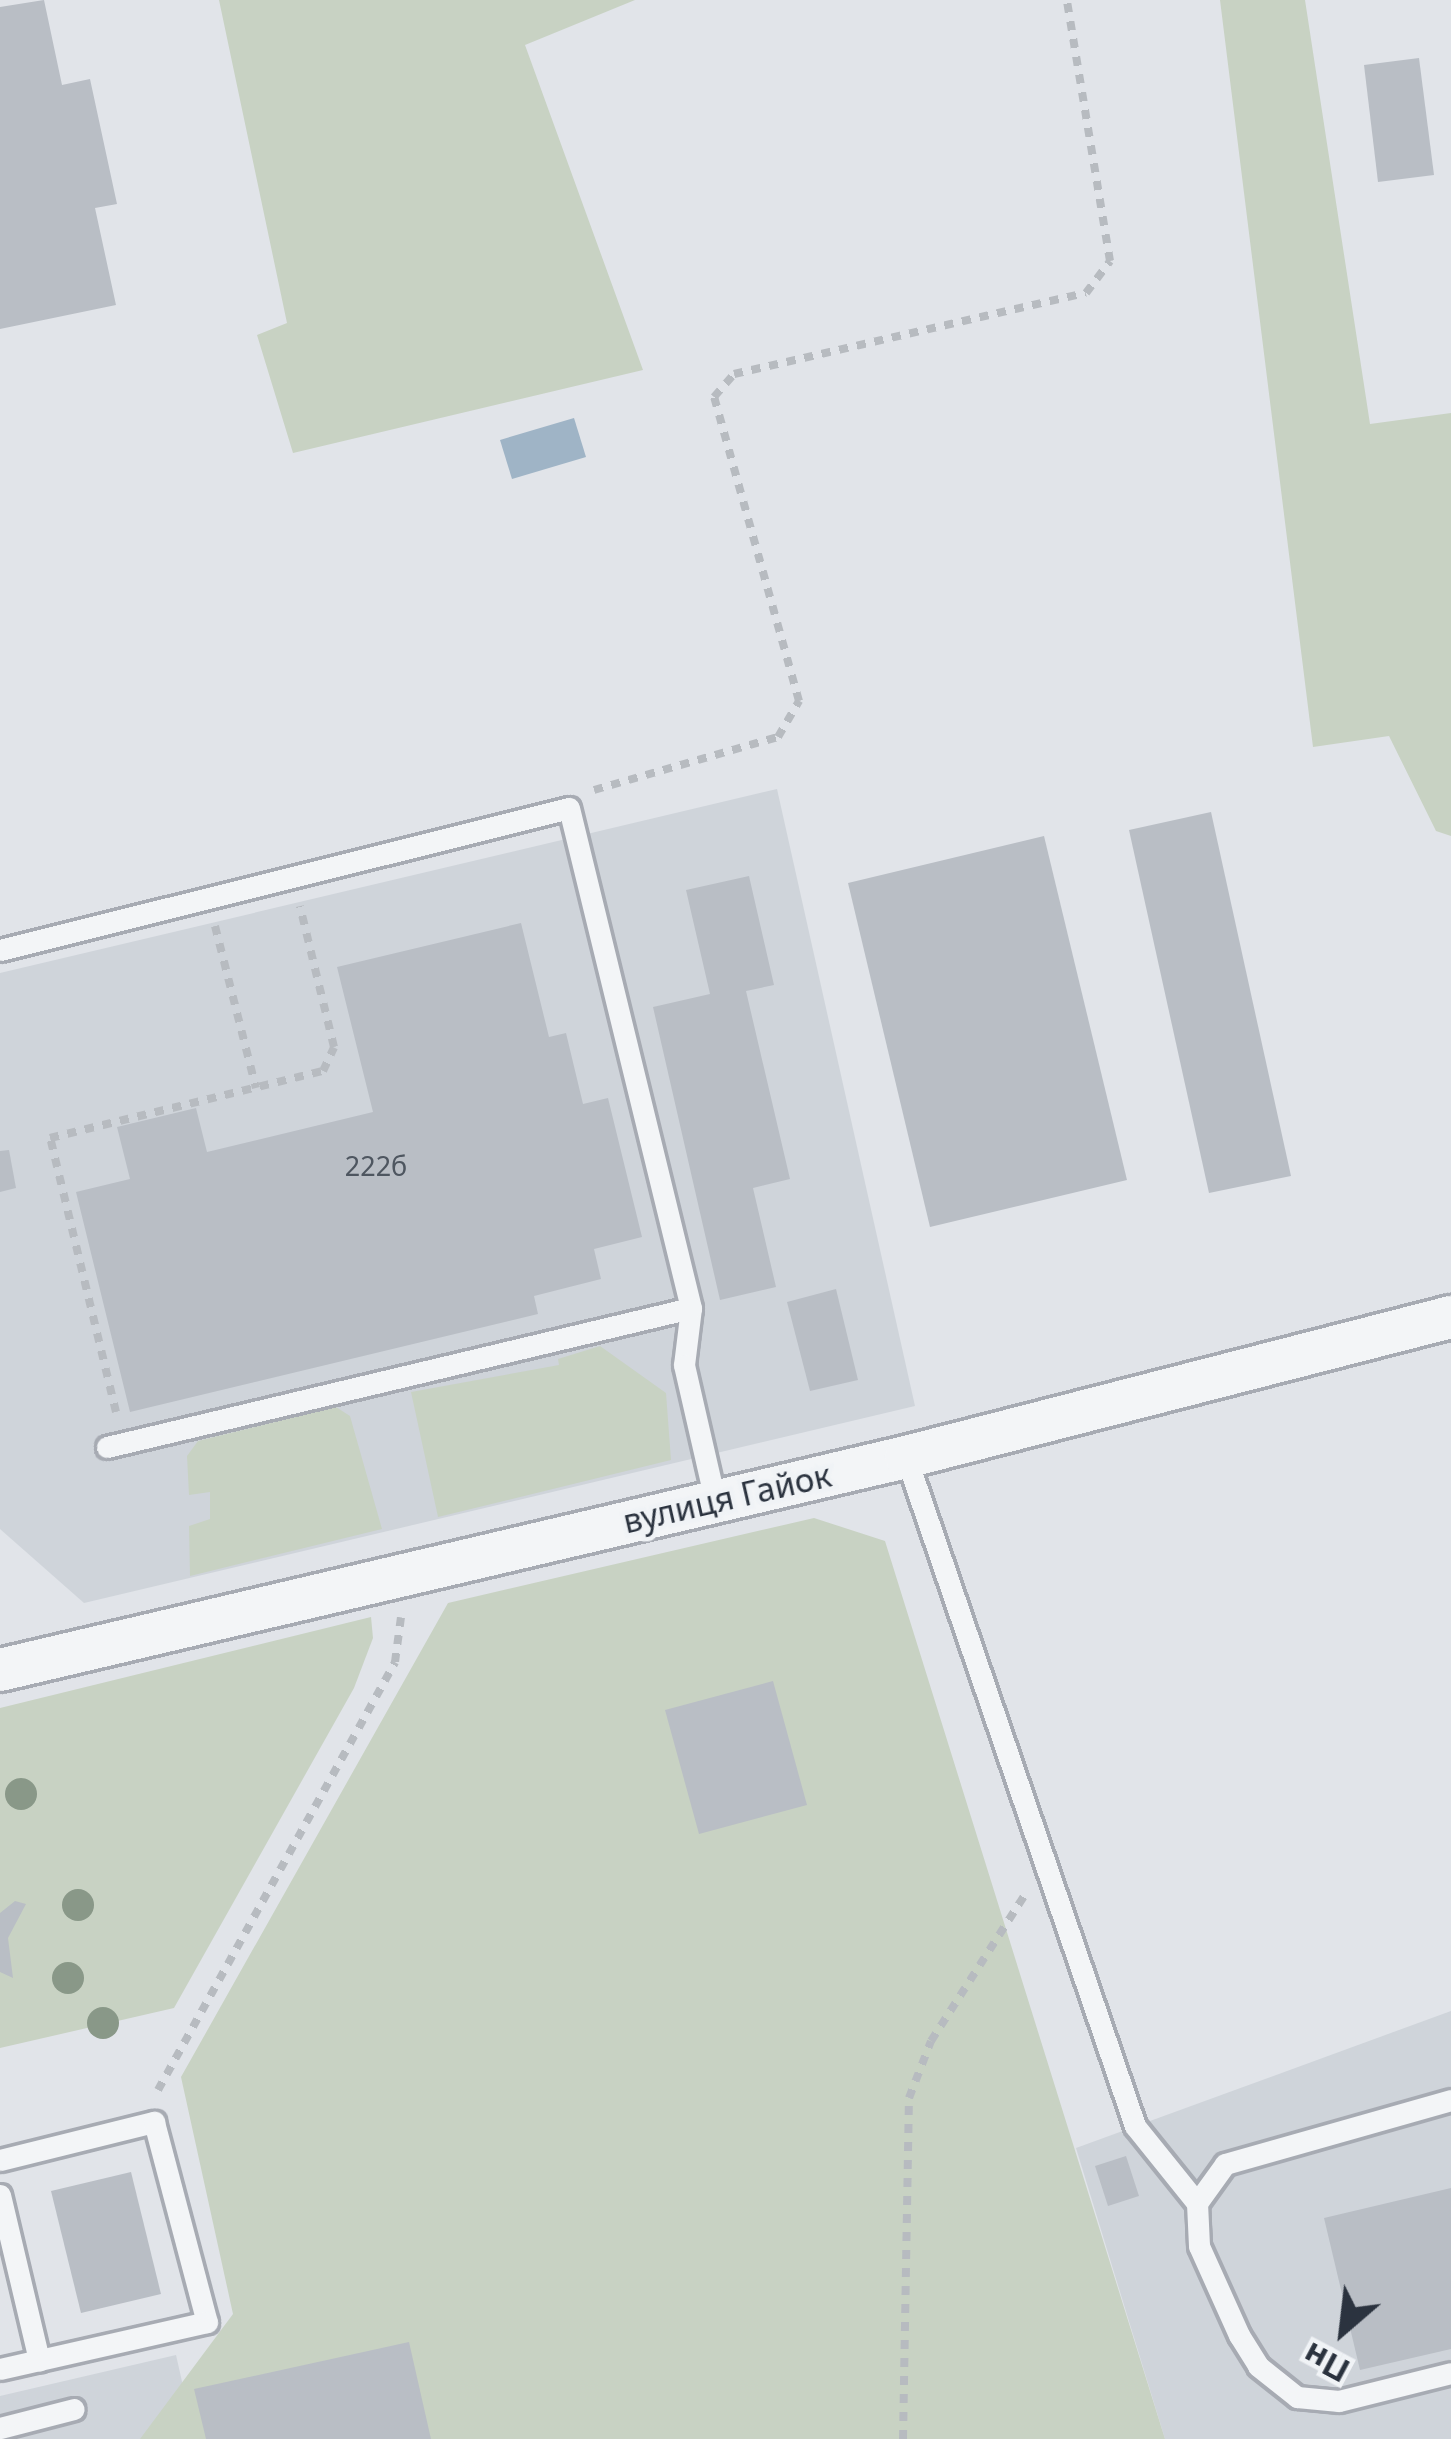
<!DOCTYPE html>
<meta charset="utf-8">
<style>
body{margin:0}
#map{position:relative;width:1451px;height:2439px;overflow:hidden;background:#e1e4e9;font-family:"Noto Sans",sans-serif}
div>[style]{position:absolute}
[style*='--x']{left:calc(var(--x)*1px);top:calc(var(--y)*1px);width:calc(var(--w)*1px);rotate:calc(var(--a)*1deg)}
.built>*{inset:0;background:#cfd4da}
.green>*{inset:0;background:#c8d2c3}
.water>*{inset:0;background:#9fb4c6}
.building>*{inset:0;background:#b9bec5}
.path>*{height:8px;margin-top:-4px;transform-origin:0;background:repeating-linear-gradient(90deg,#b7bbc0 0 9px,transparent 0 18px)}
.roads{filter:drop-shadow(3px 0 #a7abb3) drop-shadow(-3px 0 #a7abb3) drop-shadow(0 3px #a7abb3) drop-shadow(0 -3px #a7abb3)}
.lane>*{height:21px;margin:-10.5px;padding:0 10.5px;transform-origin:10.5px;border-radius:10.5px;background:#f3f5f7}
.street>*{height:42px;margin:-21px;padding:0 21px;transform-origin:21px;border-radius:21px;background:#f3f5f7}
.trees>*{width:32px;height:32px;margin:-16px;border-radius:50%;background:#899888}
span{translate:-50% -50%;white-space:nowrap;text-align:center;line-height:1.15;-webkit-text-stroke:9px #f0f3f6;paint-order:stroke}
.number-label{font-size:27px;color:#4e5660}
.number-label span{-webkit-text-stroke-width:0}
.street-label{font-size:33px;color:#2b333f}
.north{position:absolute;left:1283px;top:2271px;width:120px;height:120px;-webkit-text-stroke:9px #f0f3f6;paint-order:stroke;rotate:208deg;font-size:33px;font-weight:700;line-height:48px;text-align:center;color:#2b333f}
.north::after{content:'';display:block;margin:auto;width:42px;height:54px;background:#2b333f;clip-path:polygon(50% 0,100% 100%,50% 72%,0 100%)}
</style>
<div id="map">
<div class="built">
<div style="clip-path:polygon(777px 789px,915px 1406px,84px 1603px,0 1529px,0 973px)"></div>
<div style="clip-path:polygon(1451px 2011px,1451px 2439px,1165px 2439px,1076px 2148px)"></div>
<div style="clip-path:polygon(176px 2355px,195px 2439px,0 2439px,0 2396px)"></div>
</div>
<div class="green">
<div style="clip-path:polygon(219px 0,635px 0,525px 45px,643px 370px,293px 453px,257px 335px,287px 323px)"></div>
<div style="clip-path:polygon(1220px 0,1305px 0,1370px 424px,1451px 413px,1451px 836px,1436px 831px,1389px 736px,1313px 747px)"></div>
<div style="clip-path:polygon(600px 1346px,666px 1393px,671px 1460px,438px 1517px,411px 1392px,559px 1365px,558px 1359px)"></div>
<div style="clip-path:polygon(336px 1407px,350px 1416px,382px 1529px,190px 1576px,189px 1526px,210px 1519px,210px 1492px,189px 1495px,187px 1456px,198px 1441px)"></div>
<div style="clip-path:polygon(814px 1518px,885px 1541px,1165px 2439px,140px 2439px,233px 2314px,181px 2077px,448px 1603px)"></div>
<div style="clip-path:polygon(371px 1617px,373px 1638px,354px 1688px,174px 2008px,0 2048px,0 1708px)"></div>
</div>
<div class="water">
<div style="clip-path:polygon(574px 418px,586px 457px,512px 479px,500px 440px)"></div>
</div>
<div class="building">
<div style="clip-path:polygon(44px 0,62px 85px,90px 79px,117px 204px,95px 208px,116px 305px,0 329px,0 7px)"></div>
<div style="clip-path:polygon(1419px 58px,1434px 175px,1378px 182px,1364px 65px)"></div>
<div style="clip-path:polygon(1211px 812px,1291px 1176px,1209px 1193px,1129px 830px)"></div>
<div style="clip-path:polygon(1044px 836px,1127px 1180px,930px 1227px,848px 883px)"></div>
<div style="clip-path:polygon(749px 876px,774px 985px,746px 991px,790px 1179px,753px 1188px,776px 1287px,720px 1300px,653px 1007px,710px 994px,686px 890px)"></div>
<div style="clip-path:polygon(521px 923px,549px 1037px,566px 1033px,583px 1104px,608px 1098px,642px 1237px,594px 1249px,601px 1279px,534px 1296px,538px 1314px,130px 1412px,76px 1192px,130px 1179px,117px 1127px,196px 1108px,207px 1152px,373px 1112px,337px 967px)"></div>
<div style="clip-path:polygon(9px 1150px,16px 1188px,0 1192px,0 1151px)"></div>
<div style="clip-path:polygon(836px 1289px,858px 1380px,810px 1391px,787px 1302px)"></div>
<div style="clip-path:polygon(773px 1681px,807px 1805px,699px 1834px,665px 1710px)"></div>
<div style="clip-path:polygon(15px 1901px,26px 1904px,8px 1938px,13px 1978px,0 1972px,0 1913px)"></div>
<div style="clip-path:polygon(1126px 2156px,1139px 2196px,1108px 2206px,1095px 2166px)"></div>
<div style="clip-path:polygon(131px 2172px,161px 2294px,81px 2313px,51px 2191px)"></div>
<div style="clip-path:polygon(1451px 2188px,1451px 2349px,1360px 2370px,1324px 2218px)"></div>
<div style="clip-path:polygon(409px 2342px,431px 2439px,206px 2439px,194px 2389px)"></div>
</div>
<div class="path">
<div style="--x:594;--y:790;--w:191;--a:-16.1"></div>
<div style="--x:778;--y:737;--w:42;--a:-59.7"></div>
<div style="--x:799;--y:701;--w:316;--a:-105.6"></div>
<div style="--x:714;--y:397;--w:30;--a:-49"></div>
<div style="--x:734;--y:374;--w:361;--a:-13"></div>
<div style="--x:1086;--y:293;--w:40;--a:-53"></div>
<div style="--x:1110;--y:261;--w:265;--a:-99.4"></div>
<div style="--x:215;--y:926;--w:167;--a:75.8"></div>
<div style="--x:116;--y:1412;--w:282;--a:-103.5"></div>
<div style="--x:50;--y:1138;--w:281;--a:-13.8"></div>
<div style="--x:323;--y:1071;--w:26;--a:-65"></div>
<div style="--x:334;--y:1047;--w:145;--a:-103.6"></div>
<div style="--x:158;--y:2090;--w:489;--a:-61"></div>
<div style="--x:395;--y:1662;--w:45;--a:-82.4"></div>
<div style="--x:903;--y:2439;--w:341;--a:-89"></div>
<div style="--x:909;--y:2098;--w:61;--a:-68.9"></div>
<div style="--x:931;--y:2041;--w:172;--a:-57.3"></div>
</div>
<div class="roads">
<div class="lane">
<div style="--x:0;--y:950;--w:586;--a:-14.01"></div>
<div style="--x:569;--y:808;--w:515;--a:76.29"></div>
<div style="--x:691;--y:1308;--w:57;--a:97"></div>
<div style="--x:684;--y:1365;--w:139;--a:77.1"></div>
<div style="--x:107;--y:1447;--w:600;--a:-13.39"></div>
<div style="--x:906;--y:1457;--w:707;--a:71.1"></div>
<div style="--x:1135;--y:2126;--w:99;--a:51.2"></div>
<div style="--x:1197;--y:2203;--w:43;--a:87.3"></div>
<div style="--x:1199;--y:2246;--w:98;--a:65.8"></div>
<div style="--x:1239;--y:2335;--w:36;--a:58"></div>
<div style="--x:1258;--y:2366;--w:50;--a:38.5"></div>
<div style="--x:1297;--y:2397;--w:42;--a:5.4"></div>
<div style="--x:1339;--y:2401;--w:115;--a:-14"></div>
<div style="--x:0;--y:2160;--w:159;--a:-13.9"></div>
<div style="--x:154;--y:2122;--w:207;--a:75.2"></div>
<div style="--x:207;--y:2322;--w:212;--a:167.2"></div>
<div style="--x:0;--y:2195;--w:170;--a:76.7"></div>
<div style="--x:1197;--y:2203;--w:48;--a:-54.3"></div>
<div style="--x:1225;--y:2164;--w:235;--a:-15.8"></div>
<div style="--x:0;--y:2428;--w:76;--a:-14.4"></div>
</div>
<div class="street">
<div style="--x:0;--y:1670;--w:931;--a:-13.23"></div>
<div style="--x:906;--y:1457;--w:563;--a:-14.41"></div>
</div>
</div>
<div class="trees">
<div style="left:21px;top:1794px"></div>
<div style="left:78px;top:1905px"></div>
<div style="left:68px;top:1978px"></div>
<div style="left:103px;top:2023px"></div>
</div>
<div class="number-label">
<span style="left:376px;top:1166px">222б</span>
</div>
<div class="street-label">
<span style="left:727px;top:1498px;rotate:-13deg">вулиця Гайок</span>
</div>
<div class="north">Пн</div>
</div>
